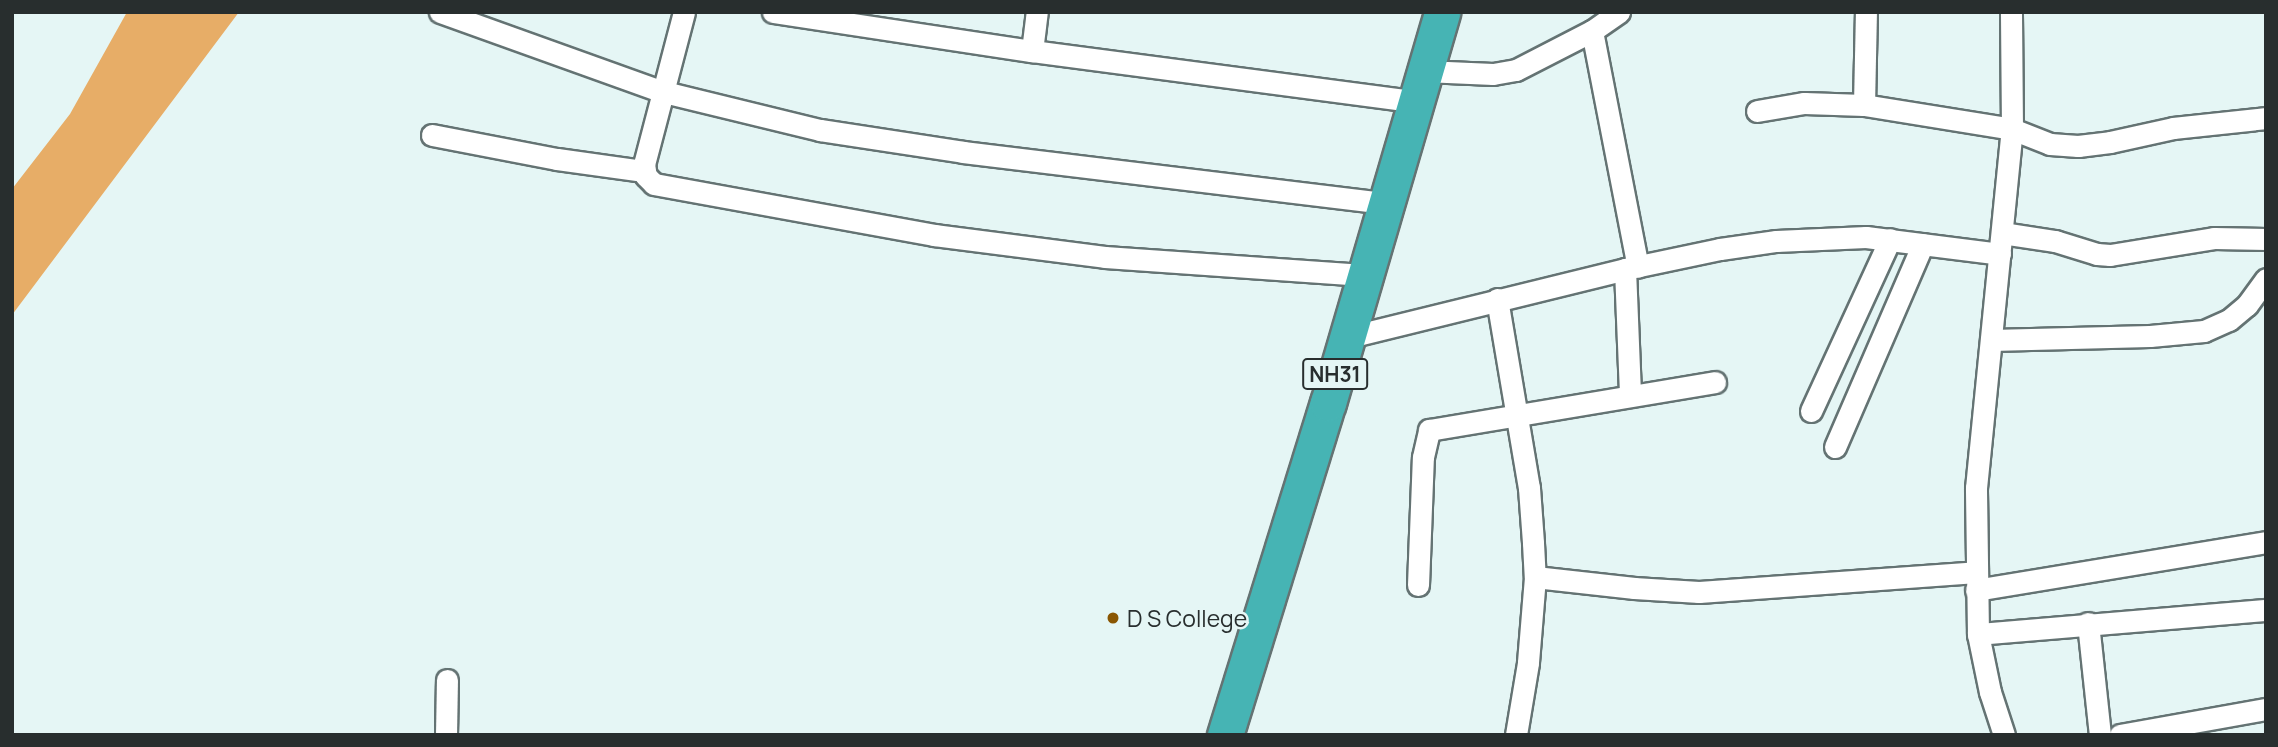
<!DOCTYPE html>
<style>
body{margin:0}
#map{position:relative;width:2278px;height:747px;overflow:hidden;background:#e5f6f5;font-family:Manrope,sans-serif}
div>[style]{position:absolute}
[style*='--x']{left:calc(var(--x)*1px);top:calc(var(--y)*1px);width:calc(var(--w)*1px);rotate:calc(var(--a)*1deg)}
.water>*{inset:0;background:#e7ad67}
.roads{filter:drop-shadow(2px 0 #647373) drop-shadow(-2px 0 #647373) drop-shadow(0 2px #647373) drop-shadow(0 -2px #647373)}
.minor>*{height:21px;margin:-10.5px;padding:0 10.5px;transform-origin:10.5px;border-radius:10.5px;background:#fff}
.trunk>*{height:35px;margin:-17.5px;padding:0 17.5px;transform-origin:17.5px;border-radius:17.5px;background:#46b4b4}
.dots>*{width:19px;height:19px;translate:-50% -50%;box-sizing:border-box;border:4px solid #e5f6f5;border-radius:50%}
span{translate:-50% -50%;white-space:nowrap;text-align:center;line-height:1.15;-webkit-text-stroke:5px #e5f6f5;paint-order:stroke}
.shield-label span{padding:2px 5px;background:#e5f6f5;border:2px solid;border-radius:5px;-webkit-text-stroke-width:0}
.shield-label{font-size:21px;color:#282e2e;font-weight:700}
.poi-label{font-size:23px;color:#282e2e}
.left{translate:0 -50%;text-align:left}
.frame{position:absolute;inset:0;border:14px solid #282e2e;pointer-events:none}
</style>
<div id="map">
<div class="water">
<div style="clip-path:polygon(127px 12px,239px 12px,12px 315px,12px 189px,70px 114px)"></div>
</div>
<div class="roads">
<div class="minor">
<div style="--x:440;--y:12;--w:238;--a:19.7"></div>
<div style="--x:664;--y:92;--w:161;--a:13.7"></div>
<div style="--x:820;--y:130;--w:145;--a:8.7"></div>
<div style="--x:963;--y:152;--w:425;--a:6.9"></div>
<div style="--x:684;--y:12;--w:157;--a:104.7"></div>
<div style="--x:644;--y:164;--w:12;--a:81"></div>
<div style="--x:646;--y:176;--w:11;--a:45"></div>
<div style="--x:654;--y:184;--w:285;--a:10.3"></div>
<div style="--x:934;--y:235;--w:172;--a:7.3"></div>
<div style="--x:1105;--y:257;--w:259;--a:4"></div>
<div style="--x:773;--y:12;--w:262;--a:8.6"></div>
<div style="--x:1032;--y:51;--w:385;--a:7.5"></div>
<div style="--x:1592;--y:31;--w:240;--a:79"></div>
<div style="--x:1032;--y:51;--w:39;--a:-83"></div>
<div style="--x:1424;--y:71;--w:69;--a:2.5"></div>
<div style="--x:1493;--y:74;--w:23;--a:-10"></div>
<div style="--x:1516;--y:70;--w:85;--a:-27.2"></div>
<div style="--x:1592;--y:31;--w:33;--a:-35"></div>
<div style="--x:1864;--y:105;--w:93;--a:-88.8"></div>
<div style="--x:1757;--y:111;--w:48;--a:-9.7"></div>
<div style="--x:1804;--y:103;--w:60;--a:1.9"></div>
<div style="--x:1864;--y:105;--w:150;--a:9.2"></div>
<div style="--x:2012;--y:129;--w:41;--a:21.5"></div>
<div style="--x:2050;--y:144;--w:28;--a:4"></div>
<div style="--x:2078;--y:146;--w:32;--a:-7"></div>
<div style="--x:2110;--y:142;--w:65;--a:-12.5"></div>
<div style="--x:2173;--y:128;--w:94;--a:-6.1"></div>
<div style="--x:432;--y:135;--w:127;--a:10.9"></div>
<div style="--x:557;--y:159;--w:88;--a:7.9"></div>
<div style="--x:2002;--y:233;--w:54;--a:8.6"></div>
<div style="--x:2055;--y:241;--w:44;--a:17.2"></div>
<div style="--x:2097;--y:254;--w:13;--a:4"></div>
<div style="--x:2110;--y:255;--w:105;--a:-9.3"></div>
<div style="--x:2214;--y:238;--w:52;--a:1.1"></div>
<div style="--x:1625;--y:269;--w:126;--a:87.7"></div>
<div style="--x:1497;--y:299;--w:192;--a:80.4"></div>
<div style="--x:1529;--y:488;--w:55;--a:85.8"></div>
<div style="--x:1533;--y:543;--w:34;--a:87"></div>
<div style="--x:1535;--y:577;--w:86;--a:94.7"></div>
<div style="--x:1528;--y:663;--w:73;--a:99.5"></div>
<div style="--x:1345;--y:338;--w:288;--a:-13.8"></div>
<div style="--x:1625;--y:269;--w:97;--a:-11.9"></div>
<div style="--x:1720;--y:249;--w:57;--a:-8.1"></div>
<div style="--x:1776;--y:241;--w:90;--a:-2.5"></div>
<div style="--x:1866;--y:237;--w:135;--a:7.2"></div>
<div style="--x:1991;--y:340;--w:159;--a:-1.4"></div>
<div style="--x:2150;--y:336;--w:54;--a:-5.3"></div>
<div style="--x:2204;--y:331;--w:27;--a:-24"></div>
<div style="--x:2229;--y:320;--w:23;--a:-40"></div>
<div style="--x:2247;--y:305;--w:32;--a:-54"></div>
<div style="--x:1811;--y:411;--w:189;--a:-65.3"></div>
<div style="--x:1835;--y:447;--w:221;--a:-66.6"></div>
<div style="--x:1535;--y:577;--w:100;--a:6.3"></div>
<div style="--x:1634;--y:588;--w:65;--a:3.5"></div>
<div style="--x:1699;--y:592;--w:278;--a:-4.1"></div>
<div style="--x:1418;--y:585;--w:128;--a:-87.8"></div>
<div style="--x:1423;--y:457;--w:28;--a:-77"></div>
<div style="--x:1429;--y:430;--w:290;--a:-9.5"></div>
<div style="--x:1976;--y:590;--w:294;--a:-9.4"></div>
<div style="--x:2088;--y:623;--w:113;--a:83.9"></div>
<div style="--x:1978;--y:634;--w:289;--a:-4.8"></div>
<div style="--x:446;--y:735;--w:55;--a:-89"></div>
<div style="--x:2004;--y:735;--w:45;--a:-108"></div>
<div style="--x:1990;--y:692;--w:59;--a:-101.7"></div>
<div style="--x:1978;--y:634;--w:146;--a:-90.8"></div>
<div style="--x:1976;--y:488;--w:361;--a:-84.3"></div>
<div style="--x:2012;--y:129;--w:117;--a:-90.5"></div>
<div style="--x:2120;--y:735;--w:148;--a:-10.1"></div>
</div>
<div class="trunk">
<div style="--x:1225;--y:735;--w:348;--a:-72.8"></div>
<div style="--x:1328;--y:403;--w:407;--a:-73.7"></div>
</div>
</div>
<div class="dots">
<div style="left:1113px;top:618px;background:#8a5602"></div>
</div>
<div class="shield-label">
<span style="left:1335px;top:374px">NH31</span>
</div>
<div class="poi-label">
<span class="left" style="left:1127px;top:618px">D S College</span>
</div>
<div class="frame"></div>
</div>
